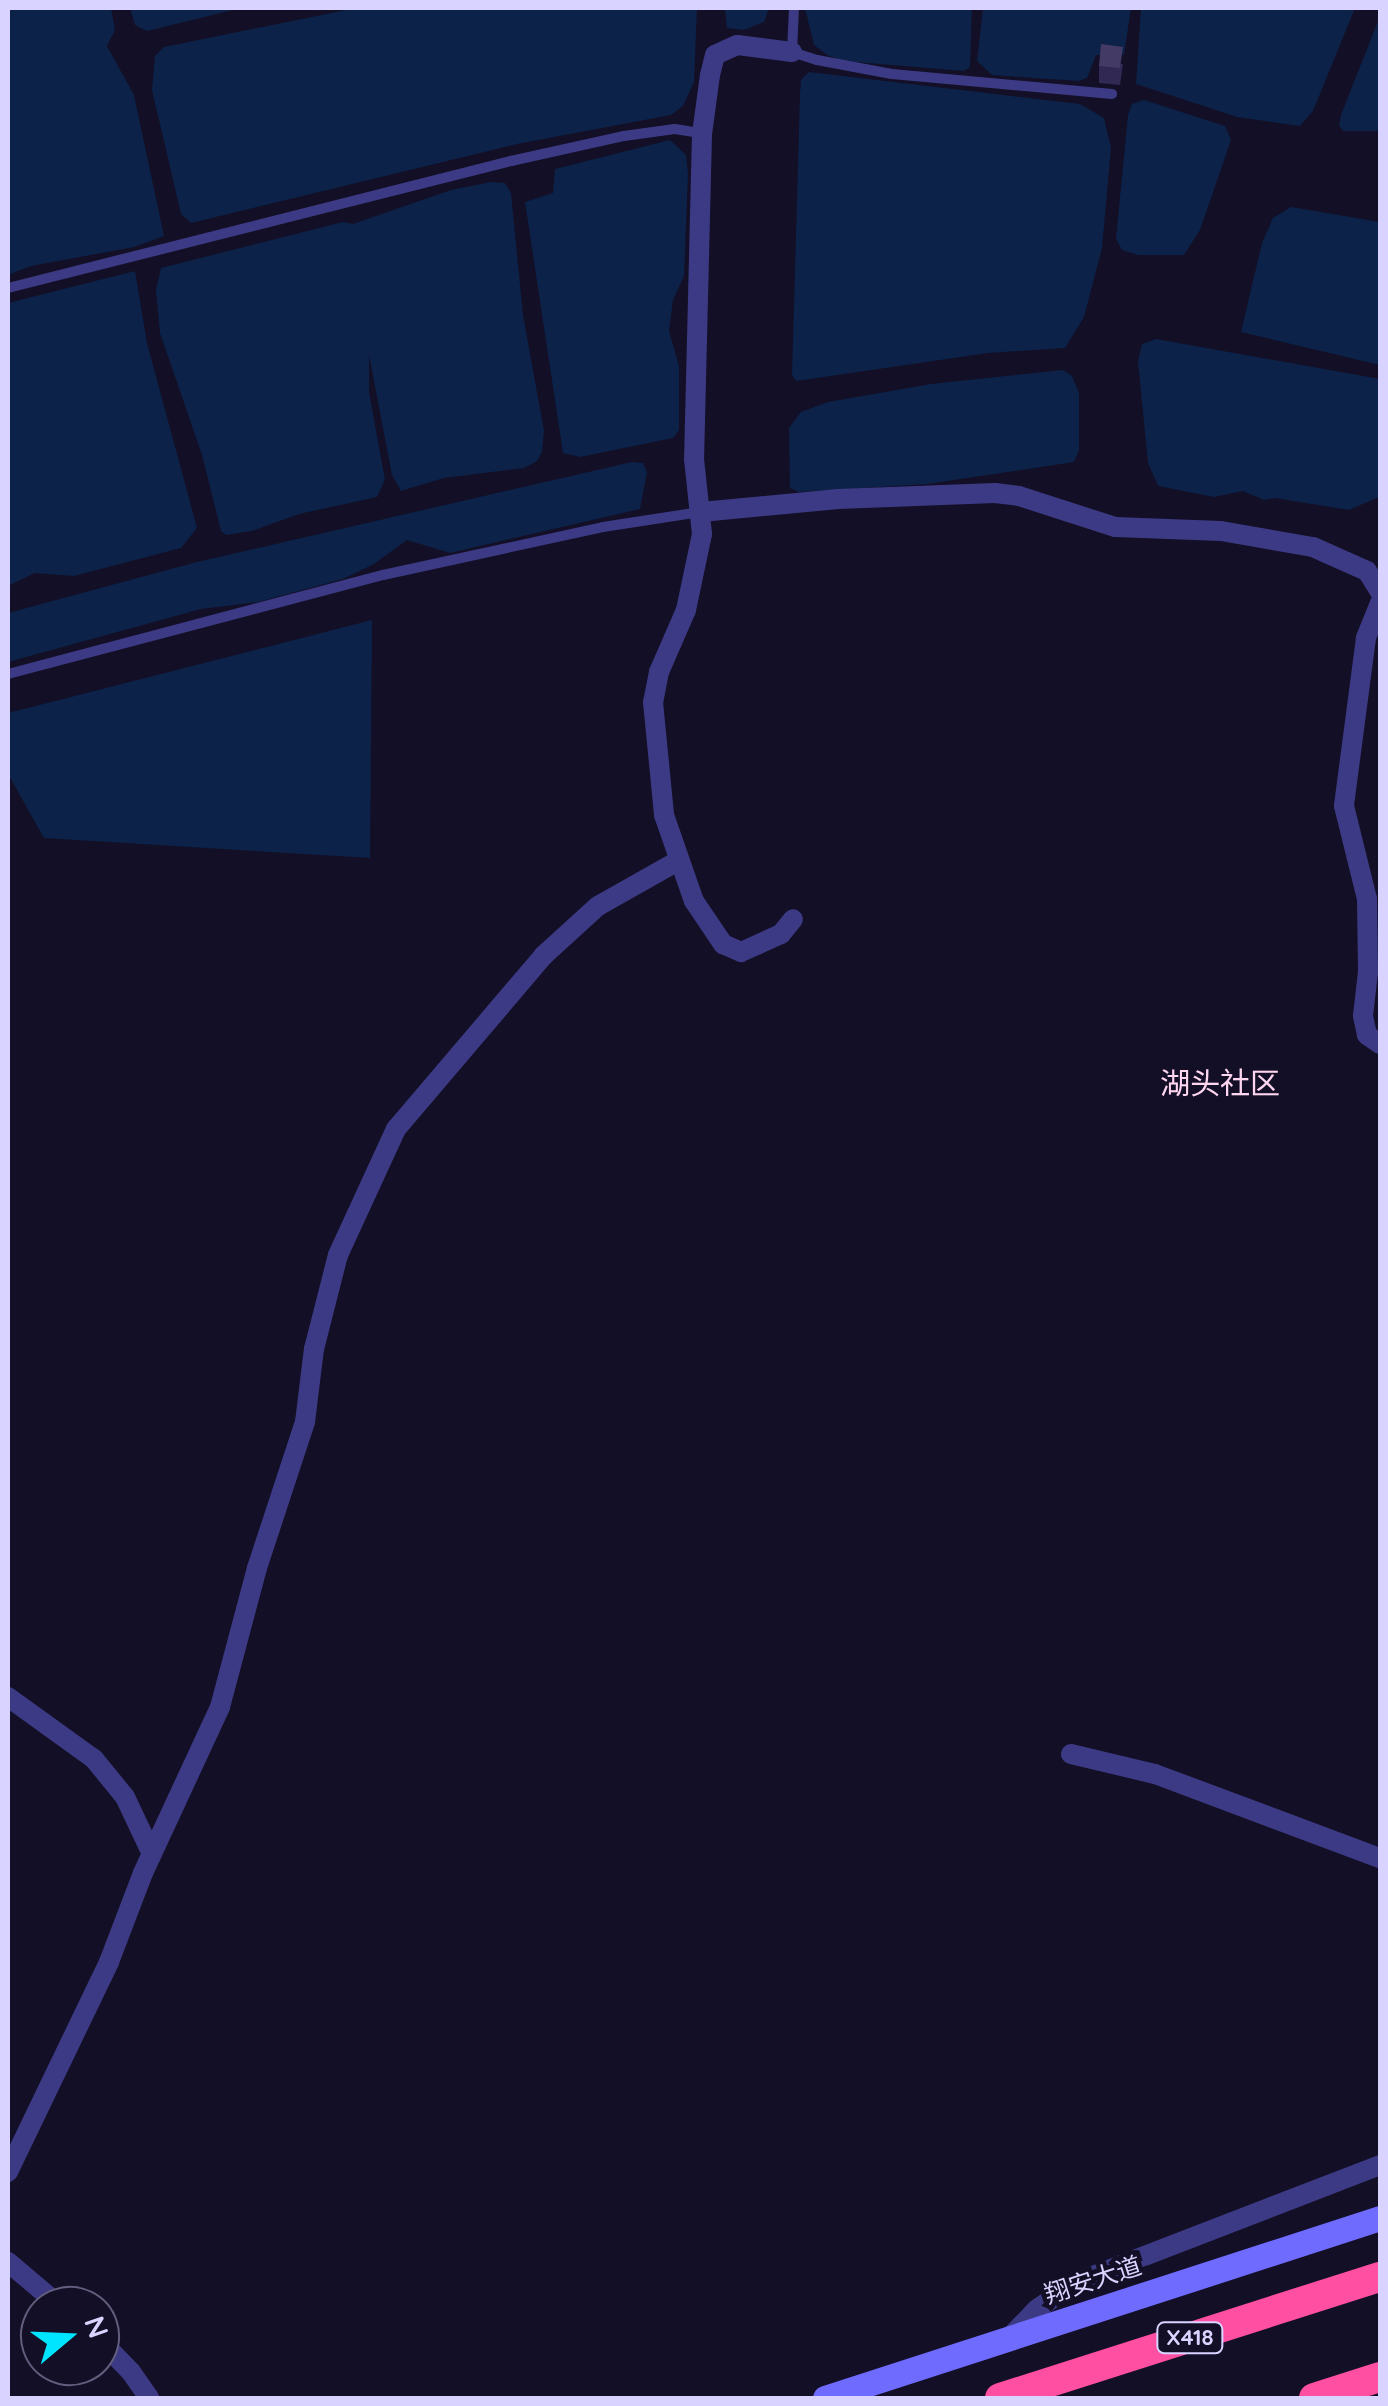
<!DOCTYPE html>
<meta charset="utf-8">
<style>
body{margin:0}
#map{position:relative;width:1388px;height:2406px;overflow:hidden;background:#130f26;font-family:Quicksand,"Noto Sans SC",sans-serif}
div>[style]{position:absolute}
[style*='--x']{left:calc(var(--x)*1px);top:calc(var(--y)*1px);width:calc(var(--w)*1px);rotate:calc(var(--a)*1deg)}
.water>*{inset:0;background:#0c2248}
.lane>*{height:10px;margin:-5px;padding:0 5px;transform-origin:5px;border-radius:5px;background:#3d3a85}
.street>*{height:20px;margin:-10px;padding:0 10px;transform-origin:10px;border-radius:10px;background:#3d3a85}
.secondary>*{height:25px;margin:-12.5px;padding:0 12.5px;transform-origin:12.5px;border-radius:12.5px;background:#6f6bff}
.highway>*{height:30px;margin:-15px;padding:0 15px;transform-origin:15px;border-radius:15px;background:#ff4fa3}
.wall>*{inset:0;background:#312854}
.building>*{inset:0;background:#433a66}
span{translate:-50% -50%;white-space:nowrap;text-align:center;line-height:1.15;-webkit-text-stroke:9px #130f26;paint-order:stroke}
.shield-label span{padding:2px 8px;background:#130f26;border:2px solid;border-radius:8px;-webkit-text-stroke-width:0}
.shield-label{font-size:22px;color:#d9d4ff;font-weight:700}
.street-label{font-size:25px;color:#d9d4ff}
.quarter-label{font-size:30px;color:#ffd6f0}
.frame{position:absolute;inset:0;border:10px solid #d9d4ff;pointer-events:none}
.north{position:absolute;left:20px;top:2286px;width:100px;height:100px;box-sizing:border-box;background:#130f26;border:2px solid #625e7d;border-radius:50%;rotate:71deg;font-size:28px;font-weight:700;line-height:40px;text-align:center;color:#d9d4ff}
.north::after{content:'';display:block;margin:auto;width:35px;height:45px;background:#00e5ff;clip-path:polygon(50% 0,100% 100%,50% 72%,0 100%)}
</style>
<div id="map">
<div class="water">
<div style="clip-path:polygon(8px 8px,111px 8px,115px 30px,107px 46px,134px 95px,164px 236px,134px 247px,31px 266px,8px 275px)"></div>
<div style="clip-path:polygon(130px 8px,241px 8px,147px 31px,135px 25px)"></div>
<div style="clip-path:polygon(356px 8px,697px 8px,694px 82px,683px 106px,671px 115px,517px 144px,191px 223px,181px 214px,152px 90px,155px 56px,164px 47px)"></div>
<div style="clip-path:polygon(725px 8px,769px 8px,764px 22px,744px 30px,727px 28px)"></div>
<div style="clip-path:polygon(805px 8px,972px 8px,970px 67px,964px 71px,843px 61px,827px 55px,814px 45px)"></div>
<div style="clip-path:polygon(983px 8px,1131px 8px,1124px 55px,1096px 55px,1087px 78px,1079px 81px,992px 75px,977px 61px)"></div>
<div style="clip-path:polygon(1141px 8px,1355px 8px,1313px 111px,1300px 126px,1237px 117px,1136px 84px)"></div>
<div style="clip-path:polygon(1380px 16px,1380px 131px,1343px 131px,1339px 125px,1341px 115px)"></div>
<div style="clip-path:polygon(809px 72px,1080px 104px,1104px 118px,1111px 148px,1102px 248px,1084px 317px,1065px 348px,988px 353px,796px 381px,792px 375px,800px 94px,801px 80px)"></div>
<div style="clip-path:polygon(1144px 100px,1225px 126px,1231px 140px,1200px 230px,1184px 255px,1138px 255px,1122px 250px,1116px 239px,1128px 115px,1132px 104px)"></div>
<div style="clip-path:polygon(670px 140px,686px 155px,688px 174px,684px 276px,673px 300px,669px 331px,679px 366px,679px 430px,673px 438px,580px 457px,563px 453px,525px 202px,553px 193px,555px 169px)"></div>
<div style="clip-path:polygon(491px 182px,505px 183px,511px 193px,523px 315px,544px 431px,542px 452px,537px 461px,524px 468px,444px 478px,401px 491px,392px 475px,369px 355px,369px 392px,385px 480px,377px 497px,299px 514px,252px 531px,226px 535px,221px 531px,202px 455px,160px 333px,156px 290px,161px 268px,343px 222px,353px 224px,451px 190px)"></div>
<div style="clip-path:polygon(1291px 207px,1380px 222px,1380px 365px,1241px 332px,1262px 243px,1273px 218px)"></div>
<div style="clip-path:polygon(135px 271px,147px 343px,197px 528px,181px 548px,74px 576px,35px 573px,8px 586px,8px 303px)"></div>
<div style="clip-path:polygon(1156px 339px,1380px 379px,1379px 497px,1349px 510px,1275px 498px,1264px 500px,1243px 491px,1214px 497px,1158px 486px,1148px 463px,1138px 361px,1142px 344px)"></div>
<div style="clip-path:polygon(1063px 370px,1072px 376px,1079px 393px,1079px 450px,1074px 462px,927px 484px,799px 492px,790px 488px,789px 428px,801px 412px,828px 402px,931px 384px)"></div>
<div style="clip-path:polygon(632px 462px,643px 463px,647px 472px,640px 509px,450px 553px,407px 540px,374px 564px,343px 579px,258px 602px,201px 609px,8px 662px,8px 613px,197px 562px)"></div>
<div style="clip-path:polygon(372px 620px,370px 858px,44px 838px,8px 774px,8px 713px)"></div>
</div>
<div class="lane">
<div style="--x:794;--y:8;--w:44;--a:92.6"></div>
<div style="--x:792;--y:52;--w:26;--a:18"></div>
<div style="--x:817;--y:60;--w:76;--a:10.6"></div>
<div style="--x:892;--y:74;--w:221;--a:5.2"></div>
<div style="--x:8;--y:288;--w:519;--a:-14.17"></div>
<div style="--x:511;--y:161;--w:116;--a:-12.5"></div>
<div style="--x:624;--y:136;--w:51;--a:-7.8"></div>
<div style="--x:675;--y:129;--w:26;--a:9"></div>
<div style="--x:8;--y:674;--w:388;--a:-14.8"></div>
<div style="--x:383;--y:575;--w:225;--a:-12.3"></div>
<div style="--x:603;--y:527;--w:98;--a:-8.8"></div>
</div>
<div class="street">
<div style="--x:792;--y:52;--w:55;--a:-172.7"></div>
<div style="--x:737;--y:45;--w:24;--a:156"></div>
<div style="--x:715;--y:55;--w:21;--a:104"></div>
<div style="--x:710;--y:75;--w:60;--a:97.7"></div>
<div style="--x:702;--y:134;--w:325;--a:91.4"></div>
<div style="--x:694;--y:459;--w:75;--a:83.9"></div>
<div style="--x:702;--y:534;--w:78;--a:101.9"></div>
<div style="--x:686;--y:610;--w:68;--a:113.5"></div>
<div style="--x:659;--y:672;--w:31;--a:101"></div>
<div style="--x:653;--y:702;--w:114;--a:84.4"></div>
<div style="--x:664;--y:815;--w:91;--a:70.8"></div>
<div style="--x:694;--y:901;--w:52;--a:56"></div>
<div style="--x:723;--y:944;--w:20;--a:24"></div>
<div style="--x:741;--y:952;--w:44;--a:-24.2"></div>
<div style="--x:781;--y:934;--w:19;--a:-51"></div>
<div style="--x:701;--y:512;--w:138;--a:-5.4"></div>
<div style="--x:838;--y:499;--w:157;--a:-2.2"></div>
<div style="--x:995;--y:493;--w:24;--a:7"></div>
<div style="--x:1019;--y:496;--w:101;--a:17.9"></div>
<div style="--x:1115;--y:527;--w:106;--a:2.2"></div>
<div style="--x:1221;--y:531;--w:93;--a:9.9"></div>
<div style="--x:1313;--y:547;--w:59;--a:24"></div>
<div style="--x:1367;--y:571;--w:25;--a:58"></div>
<div style="--x:1380;--y:603;--w:38;--a:112"></div>
<div style="--x:1366;--y:638;--w:169;--a:97.5"></div>
<div style="--x:1344;--y:806;--w:96;--a:76.1"></div>
<div style="--x:1367;--y:899;--w:73;--a:89.2"></div>
<div style="--x:1368;--y:972;--w:44;--a:96.5"></div>
<div style="--x:1363;--y:1016;--w:19;--a:78"></div>
<div style="--x:1367;--y:1035;--w:16;--a:35"></div>
<div style="--x:8;--y:1697;--w:106;--a:35.8"></div>
<div style="--x:94;--y:1759;--w:49;--a:50.8"></div>
<div style="--x:125;--y:1797;--w:63;--a:64.7"></div>
<div style="--x:1071;--y:1754;--w:86;--a:13.4"></div>
<div style="--x:1155;--y:1774;--w:240;--a:20.5"></div>
<div style="--x:8;--y:2172;--w:233;--a:-64.3"></div>
<div style="--x:109;--y:1962;--w:95;--a:-69.1"></div>
<div style="--x:143;--y:1873;--w:183;--a:-65.1"></div>
<div style="--x:220;--y:1707;--w:144;--a:-75.1"></div>
<div style="--x:257;--y:1568;--w:154;--a:-71.8"></div>
<div style="--x:305;--y:1422;--w:74;--a:-83"></div>
<div style="--x:314;--y:1349;--w:97;--a:-75.7"></div>
<div style="--x:338;--y:1255;--w:139;--a:-65.3"></div>
<div style="--x:396;--y:1129;--w:227;--a:-49.6"></div>
<div style="--x:543;--y:956;--w:74;--a:-42.3"></div>
<div style="--x:598;--y:906;--w:90;--a:-29.4"></div>
<div style="--x:8;--y:2262;--w:68;--a:40.2"></div>
<div style="--x:1010;--y:2337;--w:39;--a:-46"></div>
<div style="--x:1037;--y:2309;--w:48;--a:-34"></div>
<div style="--x:1077;--y:2282;--w:325;--a:-21.1"></div>
<div style="--x:100;--y:2340;--w:45;--a:45.9"></div>
<div style="--x:131;--y:2372;--w:32;--a:55"></div>
</div>
<div class="secondary">
<div style="--x:825;--y:2398;--w:583;--a:-17.97"></div>
</div>
<div class="highway">
<div style="--x:1000;--y:2398;--w:399;--a:-17.7"></div>
<div style="--x:1314;--y:2398;--w:69;--a:-17.7"></div>
</div>
<div class="wall">
<div style="clip-path:polygon(1123px 64px,1120px 85px,1099px 83px,1099px 66px)"></div>
</div>
<div class="building">
<div style="clip-path:polygon(1101px 44px,1123px 47px,1120px 68px,1099px 66px)"></div>
</div>
<div class="shield-label">
<span style="left:1190px;top:2338px">X418</span>
</div>
<div class="street-label">
<span style="left:1093px;top:2280px;rotate:-18deg">翔安大道</span>
</div>
<div class="quarter-label">
<span style="left:1220px;top:1083px">湖头社区</span>
</div>
<div class="frame"></div>
<div class="north">N</div>
</div>
